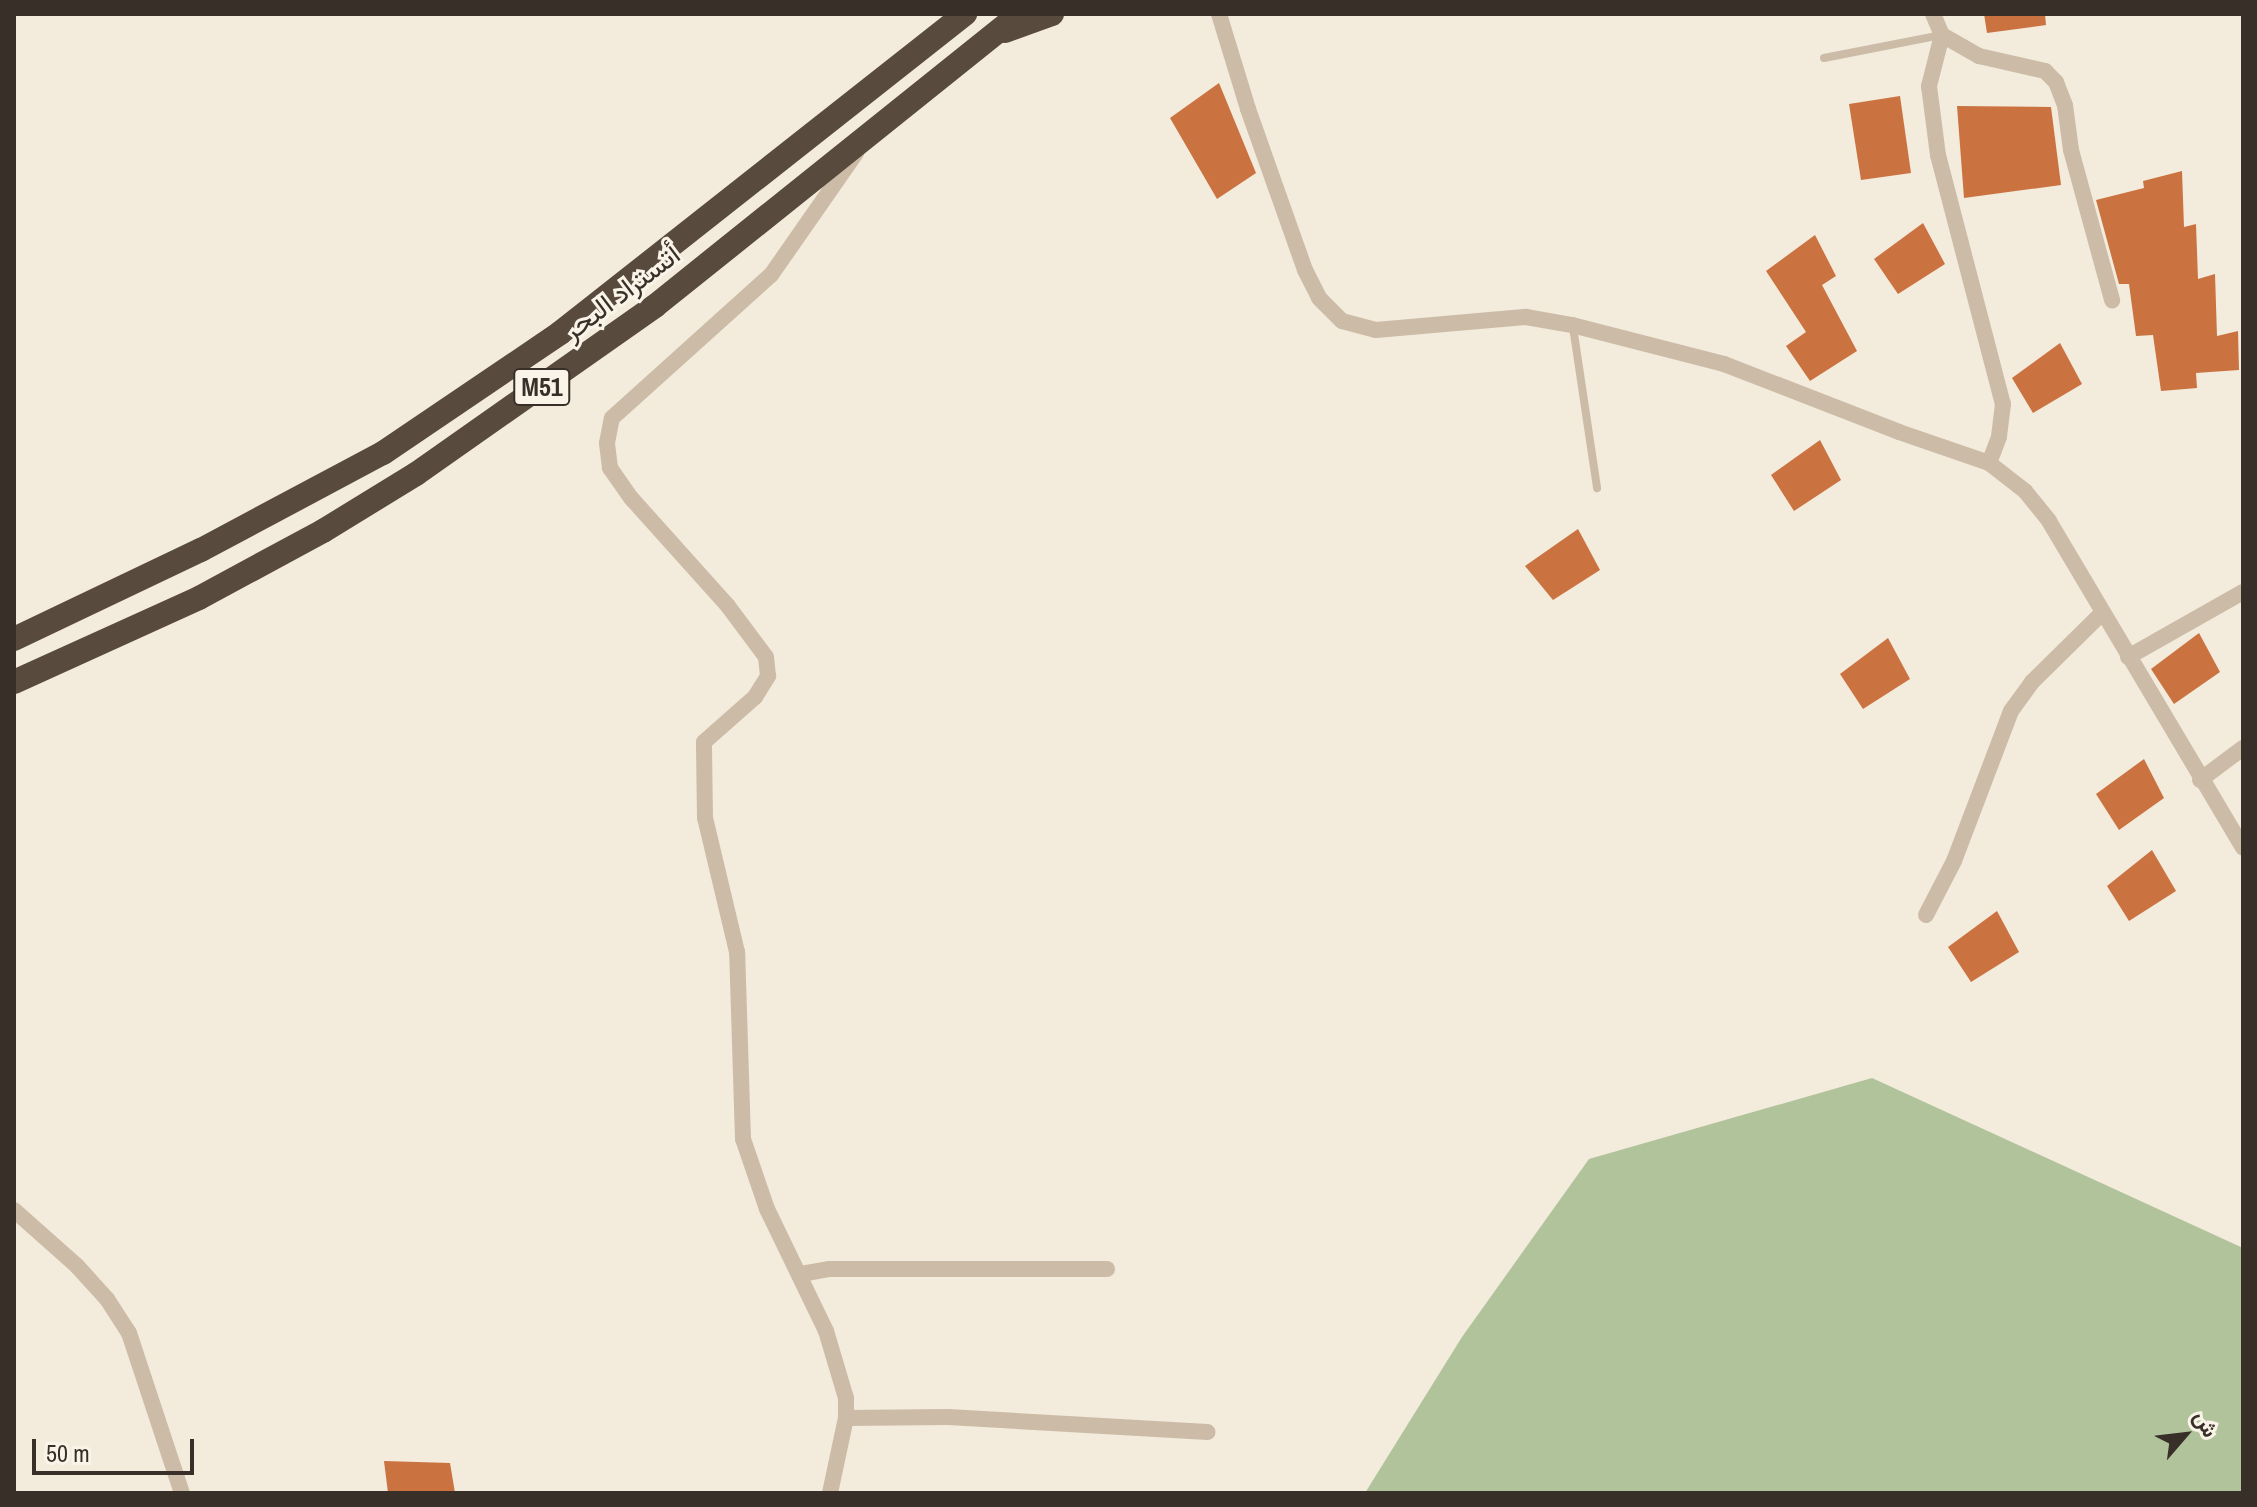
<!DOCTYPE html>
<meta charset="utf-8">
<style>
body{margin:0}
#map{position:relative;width:2257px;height:1507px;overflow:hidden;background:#f3ebdc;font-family:"Archivo Narrow",Vazirmatn,sans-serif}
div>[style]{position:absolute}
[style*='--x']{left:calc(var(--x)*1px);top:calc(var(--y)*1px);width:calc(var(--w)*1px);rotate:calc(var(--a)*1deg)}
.green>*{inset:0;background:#b1c39b}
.building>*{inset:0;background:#cb7241}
.service>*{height:8px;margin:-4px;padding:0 4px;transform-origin:4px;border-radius:4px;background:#ccbca7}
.minor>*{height:16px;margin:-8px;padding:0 8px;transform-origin:8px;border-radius:8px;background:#ccbca7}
.motorway>*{height:24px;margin:-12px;padding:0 12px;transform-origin:12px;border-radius:12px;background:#594a3e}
span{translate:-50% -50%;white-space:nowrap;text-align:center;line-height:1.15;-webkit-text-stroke:6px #faf4e8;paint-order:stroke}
.shield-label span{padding:2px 6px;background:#faf4e8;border:2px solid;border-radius:6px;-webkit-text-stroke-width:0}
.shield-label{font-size:26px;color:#382f28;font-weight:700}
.street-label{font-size:28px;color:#382f28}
.frame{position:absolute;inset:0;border:16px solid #382f28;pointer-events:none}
.north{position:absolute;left:2145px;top:1395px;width:80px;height:80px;-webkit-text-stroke:6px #faf4e8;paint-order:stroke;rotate:62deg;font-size:22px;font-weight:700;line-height:32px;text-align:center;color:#382f28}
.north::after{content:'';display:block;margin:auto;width:28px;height:36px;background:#382f28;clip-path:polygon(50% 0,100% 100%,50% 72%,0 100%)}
.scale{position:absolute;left:32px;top:1439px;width:162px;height:36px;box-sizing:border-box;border:4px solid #382f28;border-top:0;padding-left:10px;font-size:24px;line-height:28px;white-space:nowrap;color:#382f28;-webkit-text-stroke:6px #faf4e8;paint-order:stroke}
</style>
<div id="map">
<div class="green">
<div style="clip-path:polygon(1872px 1078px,2243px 1248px,2243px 1493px,1365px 1493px,1462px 1337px,1589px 1159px)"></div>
</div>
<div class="building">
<div style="clip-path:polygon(1984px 14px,2045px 14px,2046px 25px,1987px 33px)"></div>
<div style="clip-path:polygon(1219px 83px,1256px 173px,1217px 199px,1170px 118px)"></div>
<div style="clip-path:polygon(1900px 96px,1911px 173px,1861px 180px,1849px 104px)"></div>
<div style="clip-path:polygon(1957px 106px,2051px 107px,2061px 185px,1964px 198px)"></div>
<div style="clip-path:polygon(2182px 171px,2184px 227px,2196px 224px,2198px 279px,2215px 274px,2217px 336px,2238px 331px,2239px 370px,2196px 373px,2197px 388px,2161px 391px,2153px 335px,2136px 336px,2129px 284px,2119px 284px,2096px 200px,2144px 188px,2143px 181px)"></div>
<div style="clip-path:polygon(1923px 223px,1945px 264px,1898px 294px,1874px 259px)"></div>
<div style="clip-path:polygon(1815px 235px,1836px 276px,1822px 285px,1857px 351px,1810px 381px,1786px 346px,1806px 332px,1766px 271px)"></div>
<div style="clip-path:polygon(2060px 343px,2082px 384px,2033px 413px,2012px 378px)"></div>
<div style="clip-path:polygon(1820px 440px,1841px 480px,1794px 511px,1771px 475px)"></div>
<div style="clip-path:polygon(1578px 529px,1600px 570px,1553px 600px,1525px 566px)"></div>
<div style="clip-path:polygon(2199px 633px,2220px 672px,2174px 704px,2151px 669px)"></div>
<div style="clip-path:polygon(1888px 638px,1910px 679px,1863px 709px,1840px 674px)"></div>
<div style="clip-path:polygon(2144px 759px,2164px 798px,2119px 830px,2096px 794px)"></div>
<div style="clip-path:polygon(2152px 850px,2176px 891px,2129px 921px,2107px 886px)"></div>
<div style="clip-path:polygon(1997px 911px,2019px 952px,1971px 982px,1948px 947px)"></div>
<div style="clip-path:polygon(384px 1461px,450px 1463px,455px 1493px,388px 1493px)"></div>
</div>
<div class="service">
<div style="--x:1824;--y:58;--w:119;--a:-11.1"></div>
<div style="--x:1573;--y:327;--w:163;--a:81.5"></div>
</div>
<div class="minor">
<div style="--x:1219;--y:14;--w:99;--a:73"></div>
<div style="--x:1248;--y:109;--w:171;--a:70.5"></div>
<div style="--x:1305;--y:270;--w:31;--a:63"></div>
<div style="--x:1319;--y:298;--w:33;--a:45"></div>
<div style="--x:1342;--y:321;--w:35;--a:15"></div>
<div style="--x:1376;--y:330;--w:151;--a:-5"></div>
<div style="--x:1526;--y:317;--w:47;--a:9.9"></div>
<div style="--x:1572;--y:325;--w:157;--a:14.4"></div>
<div style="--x:1724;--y:364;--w:188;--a:21.2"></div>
<div style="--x:1899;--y:432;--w:95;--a:19"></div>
<div style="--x:1989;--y:463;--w:46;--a:37.9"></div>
<div style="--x:2025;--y:491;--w:38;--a:51"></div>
<div style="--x:2049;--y:521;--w:380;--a:59.3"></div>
<div style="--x:1933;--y:14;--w:23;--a:67"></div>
<div style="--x:1942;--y:35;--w:43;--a:29.6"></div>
<div style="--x:1979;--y:56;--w:68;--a:12.8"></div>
<div style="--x:2045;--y:71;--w:16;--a:45"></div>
<div style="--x:2056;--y:82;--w:25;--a:69"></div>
<div style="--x:2065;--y:105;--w:45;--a:82.4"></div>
<div style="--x:2071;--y:150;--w:156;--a:74.7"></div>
<div style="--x:1942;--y:35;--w:53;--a:104.3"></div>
<div style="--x:1929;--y:86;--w:70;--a:82.6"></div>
<div style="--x:1938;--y:155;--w:257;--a:75.4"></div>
<div style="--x:2003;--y:404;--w:33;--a:97"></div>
<div style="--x:1999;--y:437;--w:28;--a:111"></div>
<div style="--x:2128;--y:657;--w:132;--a:-29.5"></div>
<div style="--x:2200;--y:780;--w:54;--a:-36.7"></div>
<div style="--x:1926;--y:915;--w:61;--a:-62.6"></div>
<div style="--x:1954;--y:861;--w:160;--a:-69.2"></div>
<div style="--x:2011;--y:711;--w:36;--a:-54"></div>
<div style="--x:2032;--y:682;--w:98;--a:-44.6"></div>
<div style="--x:14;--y:1210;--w:84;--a:41.6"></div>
<div style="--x:77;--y:1266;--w:45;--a:47.7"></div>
<div style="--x:107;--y:1299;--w:40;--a:57.1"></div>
<div style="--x:129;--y:1333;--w:169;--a:71.7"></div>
<div style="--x:801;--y:1274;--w:29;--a:-10"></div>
<div style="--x:830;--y:1269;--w:277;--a:0"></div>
<div style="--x:846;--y:1418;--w:102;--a:-0.6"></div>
<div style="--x:948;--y:1417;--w:260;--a:3.3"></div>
<div style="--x:830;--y:1493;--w:77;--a:-78"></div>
<div style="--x:846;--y:1418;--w:20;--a:-90"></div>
<div style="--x:846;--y:1398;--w:70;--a:-106.6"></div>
<div style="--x:826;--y:1331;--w:136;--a:-115.8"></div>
<div style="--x:767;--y:1209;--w:74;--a:-108.9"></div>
<div style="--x:743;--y:1139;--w:187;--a:-91.8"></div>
<div style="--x:737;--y:952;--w:138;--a:-103.4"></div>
<div style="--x:705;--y:818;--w:76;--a:-90.8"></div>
<div style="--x:704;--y:742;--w:68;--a:-41.4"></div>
<div style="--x:755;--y:697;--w:25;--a:-58"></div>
<div style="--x:768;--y:676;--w:19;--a:-96"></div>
<div style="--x:766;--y:657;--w:64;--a:-126.7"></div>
<div style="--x:728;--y:606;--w:145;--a:-131.9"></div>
<div style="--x:631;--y:498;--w:37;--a:-125"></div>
<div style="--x:610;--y:468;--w:25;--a:-97"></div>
<div style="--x:607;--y:443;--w:25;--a:-79"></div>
<div style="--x:612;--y:418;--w:214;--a:-42"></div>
<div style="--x:771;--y:275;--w:149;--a:-55.1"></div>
</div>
<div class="motorway">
<div style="--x:1005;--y:31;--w:50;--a:-19.9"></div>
<div style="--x:14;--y:639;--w:207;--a:-25.5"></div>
<div style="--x:201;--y:550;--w:206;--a:-28.1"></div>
<div style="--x:383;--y:453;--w:214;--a:-34.1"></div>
<div style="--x:560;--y:333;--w:516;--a:-38.23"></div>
<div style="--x:14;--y:682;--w:203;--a:-24.4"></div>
<div style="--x:199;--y:598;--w:141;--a:-28.4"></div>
<div style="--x:323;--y:531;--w:109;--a:-31.5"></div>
<div style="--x:416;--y:474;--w:292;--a:-35.1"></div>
<div style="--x:655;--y:306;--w:467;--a:-38.7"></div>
</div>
<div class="shield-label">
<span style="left:542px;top:387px">M51</span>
</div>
<div class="street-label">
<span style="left:621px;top:292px;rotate:-37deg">أتستراد البحر</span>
</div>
<div class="frame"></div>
<div class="north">ش</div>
<div class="scale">50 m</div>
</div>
